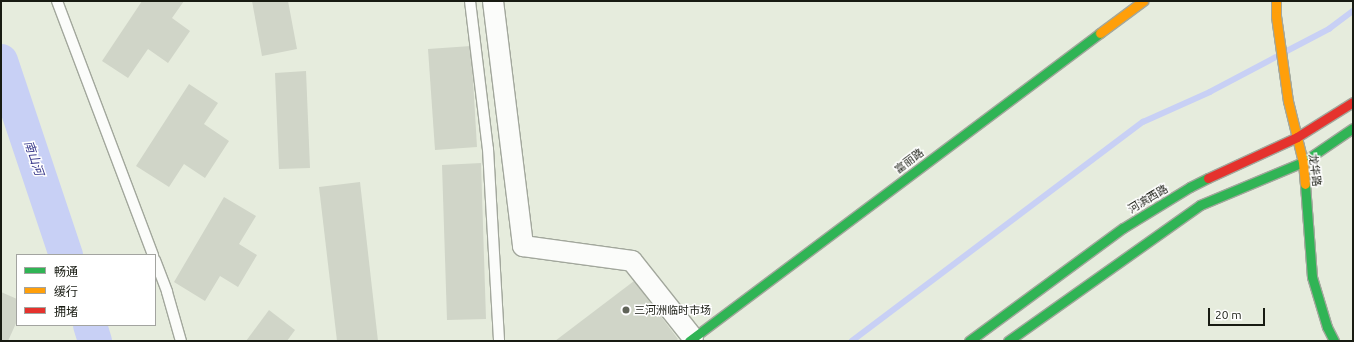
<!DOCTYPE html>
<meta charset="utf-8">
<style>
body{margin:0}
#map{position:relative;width:1354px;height:342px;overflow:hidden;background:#e6ecdd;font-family:Ubuntu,"Noto Sans SC",sans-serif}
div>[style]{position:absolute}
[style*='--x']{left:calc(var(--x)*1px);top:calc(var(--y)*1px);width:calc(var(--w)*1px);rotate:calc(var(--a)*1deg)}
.stream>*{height:5.5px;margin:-2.75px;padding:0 2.75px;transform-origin:2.75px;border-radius:2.75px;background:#c8d0f5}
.river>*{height:34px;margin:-17px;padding:0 17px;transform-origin:17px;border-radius:17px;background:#c8d0f5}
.building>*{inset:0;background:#d0d5c8}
.roads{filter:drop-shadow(1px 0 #a2a79c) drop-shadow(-1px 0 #a2a79c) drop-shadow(0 1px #a2a79c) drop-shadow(0 -1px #a2a79c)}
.lane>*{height:10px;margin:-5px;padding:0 5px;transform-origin:5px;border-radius:5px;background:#fbfcfa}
.street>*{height:20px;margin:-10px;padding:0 10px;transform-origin:10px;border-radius:10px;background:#fbfcfa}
.fast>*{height:9px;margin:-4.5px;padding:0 4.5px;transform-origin:4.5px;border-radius:4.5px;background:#30b455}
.slow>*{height:9px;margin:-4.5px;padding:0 4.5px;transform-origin:4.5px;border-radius:4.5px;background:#ff9f0a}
.jam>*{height:9px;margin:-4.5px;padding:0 4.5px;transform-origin:4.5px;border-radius:4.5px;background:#e5322d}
.dots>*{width:11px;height:11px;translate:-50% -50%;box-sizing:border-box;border:2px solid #fff;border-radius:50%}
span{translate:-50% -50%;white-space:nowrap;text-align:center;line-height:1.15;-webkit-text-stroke:3px #fff;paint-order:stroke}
.street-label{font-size:11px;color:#181b12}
.poi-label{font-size:11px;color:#181b12}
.left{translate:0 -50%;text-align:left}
.water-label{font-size:12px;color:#353588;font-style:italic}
.frame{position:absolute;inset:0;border:2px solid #181b12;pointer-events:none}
.legend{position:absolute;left:16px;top:254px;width:140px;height:72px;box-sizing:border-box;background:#fff;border:1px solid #a3a4a0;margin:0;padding:5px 7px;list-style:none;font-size:12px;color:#181b12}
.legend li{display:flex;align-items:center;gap:8px;height:20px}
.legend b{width:20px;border:1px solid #a3a4a0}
.scale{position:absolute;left:1208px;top:308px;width:57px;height:18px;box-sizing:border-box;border:2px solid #181b12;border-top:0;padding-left:5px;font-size:12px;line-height:14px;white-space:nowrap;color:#181b12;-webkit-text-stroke:3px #fff;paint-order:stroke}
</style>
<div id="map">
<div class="stream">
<div style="--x:1285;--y:52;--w:50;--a:-27.6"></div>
<div style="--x:1329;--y:29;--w:30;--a:-37"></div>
<div style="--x:852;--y:341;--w:364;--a:-37"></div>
<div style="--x:1143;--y:122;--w:73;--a:-24.1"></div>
<div style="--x:1210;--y:92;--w:77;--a:-27.9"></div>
</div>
<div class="river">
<div style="--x:1;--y:61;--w:205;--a:71.5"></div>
<div style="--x:90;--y:325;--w:17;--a:73"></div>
</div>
<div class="building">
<div style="clip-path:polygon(142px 1px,184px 1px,172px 18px,190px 31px,168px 63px,148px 49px,128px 78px,102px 61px)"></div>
<div style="clip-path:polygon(252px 1px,288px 1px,297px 49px,262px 56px)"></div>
<div style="clip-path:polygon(471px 46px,477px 147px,435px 150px,428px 49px)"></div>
<div style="clip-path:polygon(306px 71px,310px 168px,279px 169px,275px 73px)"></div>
<div style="clip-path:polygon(189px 84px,218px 103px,204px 124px,229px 141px,205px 178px,184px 164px,169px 187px,136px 166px)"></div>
<div style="clip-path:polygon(481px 163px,486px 319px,447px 320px,442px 165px)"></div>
<div style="clip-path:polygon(360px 182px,378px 341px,337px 341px,319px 187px)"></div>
<div style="clip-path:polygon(224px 197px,256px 216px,239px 244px,257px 255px,238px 287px,220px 276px,205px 301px,174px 282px)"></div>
<div style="clip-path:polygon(634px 281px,678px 339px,676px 341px,555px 341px)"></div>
<div style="clip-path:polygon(1px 292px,17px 299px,17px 321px,8px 341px,1px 341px)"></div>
<div style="clip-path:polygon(269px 310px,295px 330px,287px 341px,246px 341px)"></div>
</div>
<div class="roads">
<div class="lane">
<div style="--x:57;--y:1;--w:272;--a:69.3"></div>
<div style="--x:470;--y:1;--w:149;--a:83.1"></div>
<div style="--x:488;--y:149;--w:192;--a:86.7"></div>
<div style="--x:155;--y:260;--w:34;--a:69"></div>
<div style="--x:167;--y:292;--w:51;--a:74.1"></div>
</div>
<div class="street">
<div style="--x:493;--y:1;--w:247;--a:83"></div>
<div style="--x:523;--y:246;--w:110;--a:7.8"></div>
<div style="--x:632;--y:261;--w:98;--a:51.6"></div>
</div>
<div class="fast">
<div style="--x:1305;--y:184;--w:93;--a:85.7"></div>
<div style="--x:1312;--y:277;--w:52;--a:73.3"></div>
<div style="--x:1327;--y:327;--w:16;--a:63"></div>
<div style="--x:689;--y:341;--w:514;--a:-36.85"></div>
<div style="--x:969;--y:341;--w:191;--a:-36.3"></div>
<div style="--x:1123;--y:228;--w:79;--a:-31.5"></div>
<div style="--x:1190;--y:187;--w:20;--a:-27"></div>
<div style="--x:1008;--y:341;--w:235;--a:-35.3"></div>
<div style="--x:1200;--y:205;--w:112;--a:-22.7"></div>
<div style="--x:1303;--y:162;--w:60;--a:-34.2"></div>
</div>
<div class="slow">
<div style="--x:1276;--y:1;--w:15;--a:90"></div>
<div style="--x:1276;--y:16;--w:86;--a:82"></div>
<div style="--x:1288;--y:101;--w:63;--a:76.2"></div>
<div style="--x:1303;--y:162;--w:22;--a:85"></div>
<div style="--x:1100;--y:33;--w:54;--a:-36.7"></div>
</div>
<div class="jam">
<div style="--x:1208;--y:178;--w:98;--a:-24.7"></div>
<div style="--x:1297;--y:137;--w:66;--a:-32"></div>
</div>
</div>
<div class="dots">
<div style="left:626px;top:310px;background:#606459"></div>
</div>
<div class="street-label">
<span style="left:909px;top:161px;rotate:-37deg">富丽路</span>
<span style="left:1315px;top:170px;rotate:83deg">龙华路</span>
<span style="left:1148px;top:199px;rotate:-31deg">河滨西路</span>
</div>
<div class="poi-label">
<span class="left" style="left:634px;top:310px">三河洲临时市场</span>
</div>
<div class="water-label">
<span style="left:34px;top:158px;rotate:71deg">南山河</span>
</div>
<div class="frame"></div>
<ul class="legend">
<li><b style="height:5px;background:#30b455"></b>畅通</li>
<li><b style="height:5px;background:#ff9f0a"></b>缓行</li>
<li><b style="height:5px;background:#e5322d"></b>拥堵</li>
</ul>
<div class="scale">20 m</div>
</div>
